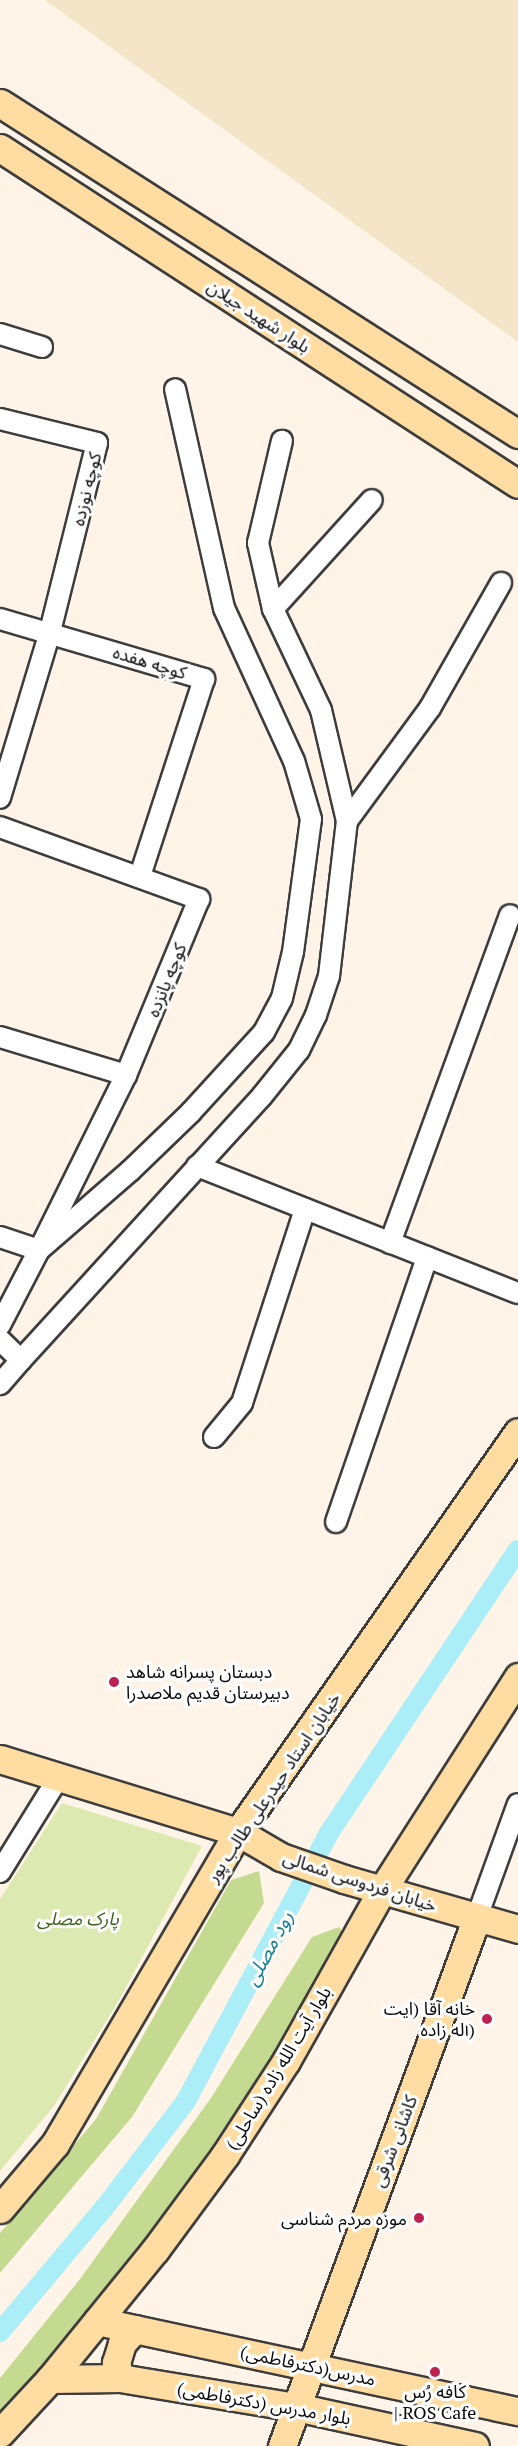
<!DOCTYPE html>
<meta charset="utf-8">
<style>
body{margin:0}
#map{position:relative;width:518px;height:2446px;overflow:hidden;background:#fff4e7;font-family:"PT Serif","Noto Sans Arabic",serif}
div>[style]{position:absolute}
[style*='--x']{left:calc(var(--x)*1px);top:calc(var(--y)*1px);width:calc(var(--w)*1px);rotate:calc(var(--a)*1deg)}
.farmland>*{inset:0;background:#f4e5c8}
.green>*{inset:0;background:#dce9b1}
.forest>*{inset:0;background:#c4da90}
.canal>*{height:20px;margin:-10px;padding:0 10px;transform-origin:10px;border-radius:10px;background:#abeef7}
.roads{filter:drop-shadow(2px 0 #3d3d3d) drop-shadow(-2px 0 #3d3d3d) drop-shadow(0 2px #3d3d3d) drop-shadow(0 -2px #3d3d3d)}
.street>*{height:20px;margin:-10px;padding:0 10px;transform-origin:10px;border-radius:10px;background:#fff}
.secondary>*{height:27px;margin:-13.5px;padding:0 13.5px;transform-origin:13.5px;border-radius:13.5px;background:#ffdda2}
.dots>*{width:16px;height:16px;translate:-50% -50%;box-sizing:border-box;border:3px solid #fff;border-radius:50%}
span{translate:-50% -50%;white-space:nowrap;text-align:center;line-height:1.15;-webkit-text-stroke:6px #fff;paint-order:stroke}
.street-label{font-size:18px;color:#0a0a0a}
.poi-label{font-size:18px;color:#0a0a0a}
.left{translate:0 -50%;text-align:left}
.right{translate:-100% -50%;text-align:right}
.park-label{font-size:18px;color:#3c621b;font-style:italic}
.water-label{font-size:20px;color:#137e96;font-style:italic}
</style>
<div id="map">
<div class="farmland">
<div style="clip-path:polygon(45px 0,518px 0,518px 342px)"></div>
</div>
<div class="green">
<div style="clip-path:polygon(62px 1803px,202px 1846px,118px 2002px,54px 2106px,0 2171px,0 1899px)"></div>
</div>
<div class="forest">
<div style="clip-path:polygon(259px 1871px,264px 1903px,132px 2117px,0 2273px,0 2233px,96px 2119px,231px 1880px)"></div>
<div style="clip-path:polygon(339px 1927px,347px 1938px,216px 2153px,0 2425px,0 2378px,80px 2279px,211px 2098px,312px 1937px)"></div>
</div>
<div class="canal">
<div style="--x:0;--y:2332;--w:163;--a:-50"></div>
<div style="--x:105;--y:2207;--w:133;--a:-52.6"></div>
<div style="--x:186;--y:2101;--w:304;--a:-61.9"></div>
<div style="--x:329;--y:1833;--w:340;--a:-56.3"></div>
</div>
<div class="roads">
<div class="street">
<div style="--x:0;--y:334;--w:44;--a:17.2"></div>
<div style="--x:0;--y:419;--w:100;--a:13.9"></div>
<div style="--x:97;--y:443;--w:195;--a:104"></div>
<div style="--x:50;--y:632;--w:173;--a:106.8"></div>
<div style="--x:273;--y:609;--w:147;--a:-47.8"></div>
<div style="--x:0;--y:619;--w:213;--a:16.4"></div>
<div style="--x:204;--y:679;--w:207;--a:108"></div>
<div style="--x:347;--y:821;--w:140;--a:-53.7"></div>
<div style="--x:430;--y:708;--w:144;--a:-60.4"></div>
<div style="--x:0;--y:827;--w:212;--a:19.9"></div>
<div style="--x:199;--y:899;--w:191;--a:112.5"></div>
<div style="--x:126;--y:1075;--w:186;--a:116.4"></div>
<div style="--x:0;--y:1037;--w:132;--a:16.8"></div>
<div style="--x:197;--y:1166;--w:345;--a:21.6"></div>
<div style="--x:0;--y:1237;--w:41;--a:18.4"></div>
<div style="--x:39;--y:1250;--w:85;--a:117.5"></div>
<div style="--x:390;--y:1243;--w:349;--a:-69.9"></div>
<div style="--x:39;--y:1250;--w:121;--a:-41"></div>
<div style="--x:130;--y:1171;--w:85;--a:-44"></div>
<div style="--x:191;--y:1112;--w:108;--a:-47.6"></div>
<div style="--x:264;--y:1032;--w:38;--a:-62"></div>
<div style="--x:282;--y:998;--w:47;--a:-76.6"></div>
<div style="--x:293;--y:952;--w:134;--a:-82.3"></div>
<div style="--x:311;--y:819;--w:60;--a:-106.3"></div>
<div style="--x:294;--y:761;--w:168;--a:-114.6"></div>
<div style="--x:224;--y:608;--w:224;--a:-102.6"></div>
<div style="--x:0;--y:1340;--w:29;--a:44"></div>
<div style="--x:21;--y:1360;--w:32;--a:131"></div>
<div style="--x:21;--y:1360;--w:357;--a:-47.6"></div>
<div style="--x:262;--y:1096;--w:59;--a:-51.2"></div>
<div style="--x:299;--y:1050;--w:39;--a:-64"></div>
<div style="--x:316;--y:1015;--w:41;--a:-71.6"></div>
<div style="--x:329;--y:976;--w:156;--a:-83.4"></div>
<div style="--x:347;--y:821;--w:114;--a:-103.2"></div>
<div style="--x:321;--y:710;--w:112;--a:-115.4"></div>
<div style="--x:273;--y:609;--w:68;--a:-102.8"></div>
<div style="--x:258;--y:543;--w:105;--a:-76.8"></div>
<div style="--x:214;--y:1437;--w:44;--a:-50.5"></div>
<div style="--x:242;--y:1403;--w:204;--a:-72"></div>
<div style="--x:336;--y:1522;--w:280;--a:-71"></div>
<div style="--x:0;--y:1872;--w:112;--a:-58.2"></div>
<div style="--x:477;--y:1917;--w:120;--a:-70.1"></div>
</div>
<div class="secondary">
<div style="--x:0;--y:103;--w:615;--a:32.58"></div>
<div style="--x:0;--y:148;--w:617;--a:32.97"></div>
<div style="--x:0;--y:1759;--w:249;--a:17.1"></div>
<div style="--x:238;--y:1832;--w:50;--a:30.2"></div>
<div style="--x:281;--y:1857;--w:67;--a:19.2"></div>
<div style="--x:344;--y:1879;--w:181;--a:16"></div>
<div style="--x:0;--y:2209;--w:85;--a:-49.8"></div>
<div style="--x:55;--y:2144;--w:362;--a:-59.6"></div>
<div style="--x:238;--y:1832;--w:488;--a:-55"></div>
<div style="--x:97;--y:2321;--w:431;--a:12.1"></div>
<div style="--x:120;--y:2378;--w:16;--a:-105"></div>
<div style="--x:116;--y:2363;--w:21;--a:-73"></div>
<div style="--x:122;--y:2343;--w:19;--a:-47"></div>
<div style="--x:50;--y:2379;--w:70;--a:-0.8"></div>
<div style="--x:120;--y:2378;--w:178;--a:9.4"></div>
<div style="--x:296;--y:2407;--w:183;--a:12.3"></div>
<div style="--x:0;--y:2433;--w:74;--a:-47.2"></div>
<div style="--x:50;--y:2379;--w:166;--a:-50.9"></div>
<div style="--x:155;--y:2250;--w:118;--a:-53.6"></div>
<div style="--x:225;--y:2155;--w:112;--a:-57"></div>
<div style="--x:286;--y:2061;--w:196;--a:-60.7"></div>
<div style="--x:382;--y:1890;--w:253;--a:-57.4"></div>
<div style="--x:282;--y:2446;--w:564;--a:-69.77"></div>
</div>
</div>
<div class="dots">
<div style="left:114px;top:1682px;background:#bc2150"></div>
<div style="left:487px;top:2019px;background:#bc2150"></div>
<div style="left:419px;top:2218px;background:#bc2150"></div>
<div style="left:435px;top:2372px;background:#bc2150"></div>
</div>
<div class="street-label">
<span style="left:259px;top:316px;rotate:33deg">بلوار شهید جیلان</span>
<span style="left:86px;top:489px;rotate:-76deg">کوچه نوزده</span>
<span style="left:150px;top:662px;rotate:17deg">کوچه هفده</span>
<span style="left:166px;top:980px;rotate:-68deg">کوچه پانزده</span>
<span style="left:273px;top:1787px;rotate:-56deg">خیابان استاد حیدرعلی طالب پور</span>
<span style="left:360px;top:1881px;rotate:18deg">خیابان فردوسی شمالی</span>
<span style="left:278px;top:2068px;rotate:-59deg">بلوار آیت الله زاده (ساحلی)</span>
<span style="left:394px;top:2141px;rotate:-69deg">کاشانی شرقی</span>
<span style="left:308px;top:2365px;rotate:12deg">مدرس(دکترفاطمی)</span>
<span style="left:264px;top:2403px;rotate:10deg">بلوار مدرس (دکترفاطمی)</span>
</div>
<div class="poi-label">
<span class="left" style="left:126px;top:1682px">دبستان پسرانه شاهد<br>دبیرستان قدیم ملاصدرا</span>
<span class="right" style="left:475px;top:2019px">خانه آقا (ایت<br>اله زاده)</span>
<span class="right" style="left:407px;top:2218px">موزه مردم شناسی</span>
<span style="left:435px;top:2402px">کافه رُس<br>| ROS Cafe</span>
</div>
<div class="park-label">
<span style="left:78px;top:1918px">پارک مصلی</span>
</div>
<div class="water-label">
<span style="left:268px;top:1948px;rotate:-62deg">رود مصلی</span>
</div>
</div>
